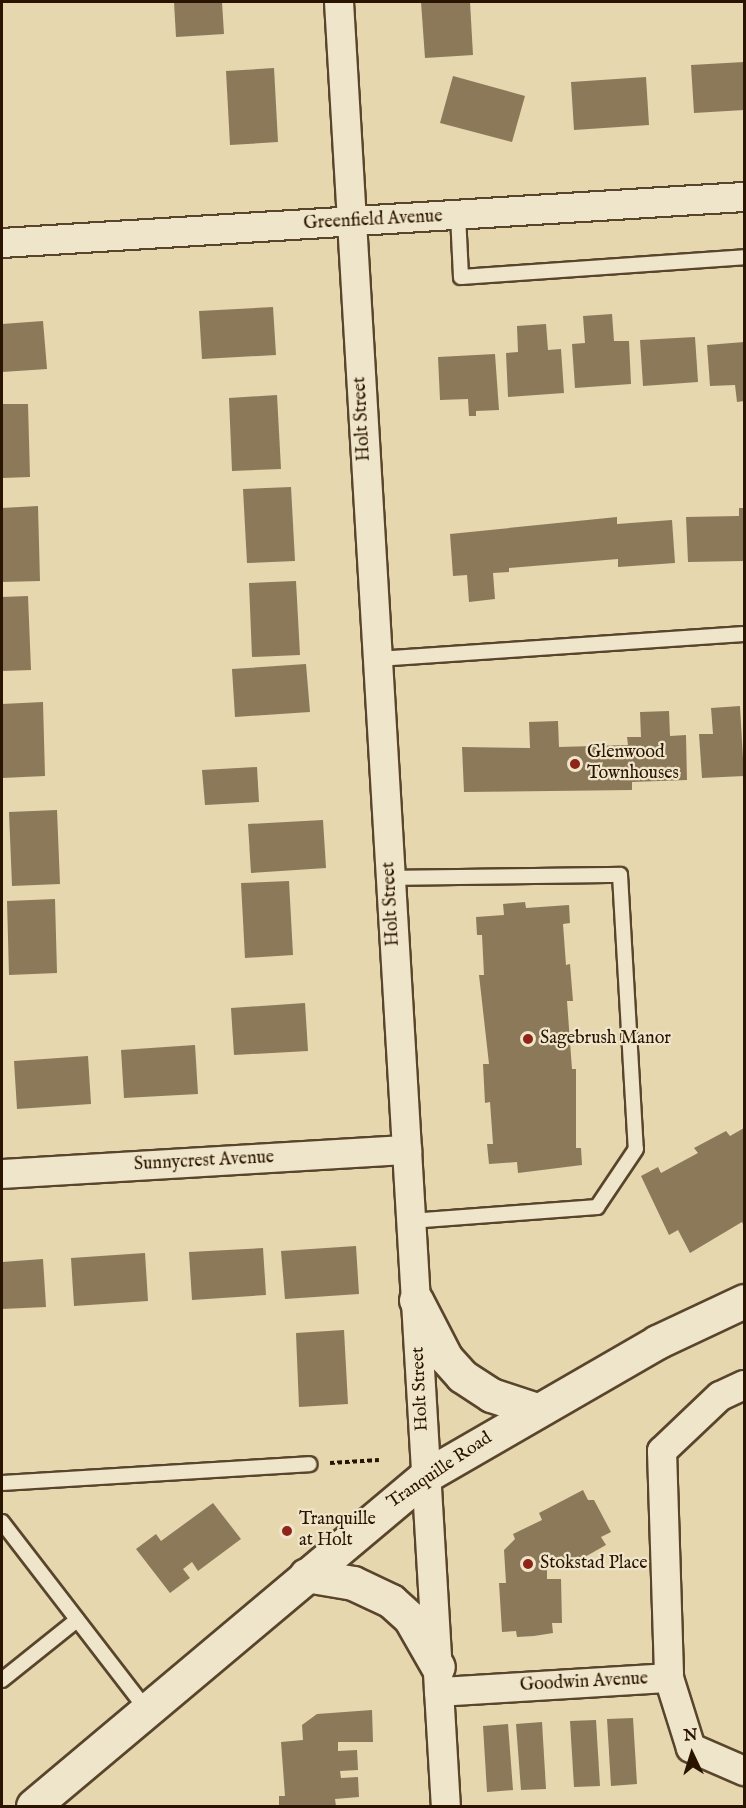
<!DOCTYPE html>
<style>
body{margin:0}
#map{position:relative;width:746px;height:1808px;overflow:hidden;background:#e6d7ae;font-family:"IM FELL English",serif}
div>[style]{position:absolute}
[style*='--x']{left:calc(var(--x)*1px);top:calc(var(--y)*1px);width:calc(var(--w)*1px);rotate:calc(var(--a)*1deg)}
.building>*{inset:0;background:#8c795a}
.path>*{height:4px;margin-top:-2px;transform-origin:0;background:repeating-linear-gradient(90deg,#2a1400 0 4.5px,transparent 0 7.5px)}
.roads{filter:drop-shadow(2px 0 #59452c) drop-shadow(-2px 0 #59452c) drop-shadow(0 2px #59452c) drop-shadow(0 -2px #59452c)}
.service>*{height:14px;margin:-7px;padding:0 7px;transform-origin:7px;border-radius:7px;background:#efe5ca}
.minor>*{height:28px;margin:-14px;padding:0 14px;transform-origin:14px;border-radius:14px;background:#efe5ca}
.secondary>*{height:33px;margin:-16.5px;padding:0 16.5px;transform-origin:16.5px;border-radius:16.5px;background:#efe5ca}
.dots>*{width:16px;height:16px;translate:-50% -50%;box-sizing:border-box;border:3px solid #efe5ca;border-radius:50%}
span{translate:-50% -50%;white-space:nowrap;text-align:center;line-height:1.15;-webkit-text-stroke:4.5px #efe5ca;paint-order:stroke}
.street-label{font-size:18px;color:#2a1400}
.poi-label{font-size:18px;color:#2a1400}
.left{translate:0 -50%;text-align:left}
.frame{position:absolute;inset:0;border:3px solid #2a1400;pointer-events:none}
.north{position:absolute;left:662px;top:1724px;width:60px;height:60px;-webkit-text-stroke:4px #efe5ca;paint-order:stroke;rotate:356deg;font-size:16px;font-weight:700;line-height:24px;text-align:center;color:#2a1400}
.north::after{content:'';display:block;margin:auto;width:21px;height:27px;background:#2a1400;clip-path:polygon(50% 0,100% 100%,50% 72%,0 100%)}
</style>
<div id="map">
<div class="building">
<div style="clip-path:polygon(174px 2px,222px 2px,224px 34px,176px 37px)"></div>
<div style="clip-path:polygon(421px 2px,470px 2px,473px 55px,425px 58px)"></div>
<div style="clip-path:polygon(744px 62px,744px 110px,694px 113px,691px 65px)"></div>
<div style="clip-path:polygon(274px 68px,278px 142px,230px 145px,226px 71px)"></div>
<div style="clip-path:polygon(453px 76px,525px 96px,512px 142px,440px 123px)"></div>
<div style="clip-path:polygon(646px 77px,649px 125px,574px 130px,571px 82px)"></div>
<div style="clip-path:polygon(273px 307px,276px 355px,202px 359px,199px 311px)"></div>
<div style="clip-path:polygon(612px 314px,614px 341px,629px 341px,631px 384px,575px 388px,572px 344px,585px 343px,583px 316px)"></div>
<div style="clip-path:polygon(43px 321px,47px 369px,2px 372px,2px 324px)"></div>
<div style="clip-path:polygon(546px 324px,548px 350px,561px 349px,564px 393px,508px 397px,506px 353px,518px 352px,517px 326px)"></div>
<div style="clip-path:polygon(695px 337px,698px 382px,643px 386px,640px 340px)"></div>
<div style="clip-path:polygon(744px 342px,744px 401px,737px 402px,735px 385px,710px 386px,707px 345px)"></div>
<div style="clip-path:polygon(495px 354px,499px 410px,476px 411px,476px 416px,469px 416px,468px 399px,440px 400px,438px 357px)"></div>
<div style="clip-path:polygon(277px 395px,281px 469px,232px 471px,229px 398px)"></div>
<div style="clip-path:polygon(2px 404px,28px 404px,30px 477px,2px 478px)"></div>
<div style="clip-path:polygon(291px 487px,295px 561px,247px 563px,243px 489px)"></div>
<div style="clip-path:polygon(38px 506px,40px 581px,2px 582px,2px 508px)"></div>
<div style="clip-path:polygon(739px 508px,744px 508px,744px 561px,688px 562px,686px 517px,739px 516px)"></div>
<div style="clip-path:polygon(617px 517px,617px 524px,672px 520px,675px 563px,618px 567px,618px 559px,509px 568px,509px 572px,493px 573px,495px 599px,469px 602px,467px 575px,453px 576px,450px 534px)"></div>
<div style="clip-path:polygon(296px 581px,300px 655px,252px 657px,249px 583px)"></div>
<div style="clip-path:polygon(28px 596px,31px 670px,2px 671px,2px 597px)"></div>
<div style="clip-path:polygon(306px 664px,310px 712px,235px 717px,232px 669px)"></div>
<div style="clip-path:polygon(43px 702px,45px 776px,2px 778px,2px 704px)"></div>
<div style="clip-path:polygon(740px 706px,744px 776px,702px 778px,699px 734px,713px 734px,711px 708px)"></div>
<div style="clip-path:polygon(669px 711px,670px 736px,686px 735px,687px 780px,632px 782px,632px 790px,464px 792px,462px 747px,530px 748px,529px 722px,558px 721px,559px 747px,628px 745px,627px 737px,641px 737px,640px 712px)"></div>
<div style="clip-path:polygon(257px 767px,259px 802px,205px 805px,202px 770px)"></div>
<div style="clip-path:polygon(57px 810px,60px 884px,12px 886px,9px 812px)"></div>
<div style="clip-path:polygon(323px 820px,326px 868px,251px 873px,248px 824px)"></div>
<div style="clip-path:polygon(289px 881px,293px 955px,245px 958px,241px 883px)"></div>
<div style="clip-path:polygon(55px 899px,57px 973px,9px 975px,7px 901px)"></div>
<div style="clip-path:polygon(525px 902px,526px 908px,569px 905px,570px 923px,563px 924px,566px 965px,570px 964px,573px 1001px,567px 1001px,572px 1069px,576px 1069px,576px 1148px,581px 1148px,582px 1165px,518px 1173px,517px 1162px,489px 1164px,487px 1144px,493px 1144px,490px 1102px,485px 1103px,483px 1064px,489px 1064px,479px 975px,484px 975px,482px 935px,477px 935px,476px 917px,504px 915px,503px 904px)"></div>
<div style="clip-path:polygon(305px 1003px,308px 1051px,234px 1055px,231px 1008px)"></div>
<div style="clip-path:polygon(195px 1045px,198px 1094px,124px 1098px,121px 1050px)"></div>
<div style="clip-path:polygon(88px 1056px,91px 1104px,17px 1109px,14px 1061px)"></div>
<div style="clip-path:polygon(744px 1128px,744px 1226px,742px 1222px,690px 1253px,678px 1230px,669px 1235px,641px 1176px,658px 1167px,661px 1173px,698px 1153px,694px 1148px,726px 1131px,730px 1136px)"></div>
<div style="clip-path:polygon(356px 1246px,359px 1294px,285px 1299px,281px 1251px)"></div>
<div style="clip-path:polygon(263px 1248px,266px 1295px,192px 1300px,189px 1252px)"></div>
<div style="clip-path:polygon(145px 1253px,148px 1301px,74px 1306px,71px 1258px)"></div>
<div style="clip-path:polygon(43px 1259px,46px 1307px,2px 1309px,2px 1262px)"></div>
<div style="clip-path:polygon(344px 1330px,348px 1404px,299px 1407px,296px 1333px)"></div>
<div style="clip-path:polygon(583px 1490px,588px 1500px,594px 1500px,611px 1532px,601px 1537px,606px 1545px,567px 1567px,562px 1556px,554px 1559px,547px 1570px,547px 1579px,561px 1579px,562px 1623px,552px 1623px,553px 1633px,534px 1636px,517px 1637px,516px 1631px,502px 1632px,499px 1583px,506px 1583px,504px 1550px,515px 1539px,513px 1534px,542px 1520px,539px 1513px)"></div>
<div style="clip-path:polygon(213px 1503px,241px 1539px,198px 1571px,192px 1562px,183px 1569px,190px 1578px,170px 1593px,136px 1549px,156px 1534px,161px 1541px)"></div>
<div style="clip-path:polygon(372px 1710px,373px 1742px,338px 1742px,338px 1751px,357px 1750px,358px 1770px,340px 1771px,341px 1778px,358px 1777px,359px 1797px,335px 1799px,336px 1806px,279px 1806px,279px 1796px,285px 1796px,281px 1742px,303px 1740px,302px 1725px,317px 1714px)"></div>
<div style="clip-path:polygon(633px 1718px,637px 1784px,611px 1786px,607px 1719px)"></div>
<div style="clip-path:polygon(596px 1720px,600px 1786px,574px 1787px,570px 1721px)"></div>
<div style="clip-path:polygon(542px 1722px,546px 1789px,521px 1790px,516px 1724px)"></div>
<div style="clip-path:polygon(508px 1724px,513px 1790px,487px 1792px,483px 1726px)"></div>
</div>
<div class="path">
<div style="--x:330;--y:1463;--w:49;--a:-3.5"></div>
</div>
<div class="roads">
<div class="service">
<div style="--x:458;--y:215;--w:62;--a:87.2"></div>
<div style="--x:461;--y:277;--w:284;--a:-4"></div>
<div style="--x:377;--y:659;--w:368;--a:-3.9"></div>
<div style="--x:391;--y:878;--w:229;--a:-0.8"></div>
<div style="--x:620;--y:875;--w:274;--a:86.7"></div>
<div style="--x:636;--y:1149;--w:70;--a:123.9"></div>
<div style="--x:597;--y:1207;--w:187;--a:175.7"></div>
<div style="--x:2;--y:1483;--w:308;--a:-3.5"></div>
<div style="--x:2;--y:1522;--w:237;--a:52.4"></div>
<div style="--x:2;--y:1680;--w:96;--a:-38.7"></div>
</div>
<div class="minor">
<div style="--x:339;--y:2;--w:1807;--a:86.61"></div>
<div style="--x:2;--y:243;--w:743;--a:-3.55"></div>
<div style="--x:2;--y:1174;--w:406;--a:-3.4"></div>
<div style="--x:744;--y:1385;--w:26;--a:155"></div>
<div style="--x:720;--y:1396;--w:80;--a:136.5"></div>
<div style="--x:662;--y:1451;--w:227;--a:88.2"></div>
<div style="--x:669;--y:1678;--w:73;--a:72.6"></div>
<div style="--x:691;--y:1748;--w:58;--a:23.5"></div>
<div style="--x:439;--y:1692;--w:230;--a:-3.5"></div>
</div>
<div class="secondary">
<div style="--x:416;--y:1300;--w:65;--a:62.7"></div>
<div style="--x:446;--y:1358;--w:24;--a:48"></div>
<div style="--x:462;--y:1376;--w:35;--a:33"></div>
<div style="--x:491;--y:1395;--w:48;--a:18.1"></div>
<div style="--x:306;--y:1575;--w:48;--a:9.7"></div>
<div style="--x:353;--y:1583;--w:42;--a:25.3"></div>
<div style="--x:391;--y:1601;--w:25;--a:42"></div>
<div style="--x:410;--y:1618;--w:56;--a:60.3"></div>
<div style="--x:33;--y:1806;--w:515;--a:-40.03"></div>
<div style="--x:427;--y:1475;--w:266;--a:-30"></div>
<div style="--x:657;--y:1342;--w:96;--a:-25.2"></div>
</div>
</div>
<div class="dots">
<div style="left:575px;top:764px;background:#8f2418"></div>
<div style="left:528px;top:1039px;background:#8f2418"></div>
<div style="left:287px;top:1531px;background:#8f2418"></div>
<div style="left:528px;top:1564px;background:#8f2418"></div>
</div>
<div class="street-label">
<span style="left:373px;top:221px;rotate:-3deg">Greenfield Avenue</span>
<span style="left:363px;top:419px;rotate:-93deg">Holt Street</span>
<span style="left:392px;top:904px;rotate:-93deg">Holt Street</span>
<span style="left:204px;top:1162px;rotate:-3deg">Sunnycrest Avenue</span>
<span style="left:421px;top:1389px;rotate:-93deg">Holt Street</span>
<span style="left:440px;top:1471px;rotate:-34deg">Tranquille Road</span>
<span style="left:584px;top:1683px;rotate:-3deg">Goodwin Avenue</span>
</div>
<div class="poi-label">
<span class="left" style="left:587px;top:764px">Glenwood<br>Townhouses</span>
<span class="left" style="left:540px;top:1039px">Sagebrush Manor</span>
<span class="left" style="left:299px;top:1531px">Tranquille<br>at Holt</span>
<span class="left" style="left:540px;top:1564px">Stokstad Place</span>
</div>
<div class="frame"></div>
<div class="north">N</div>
</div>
